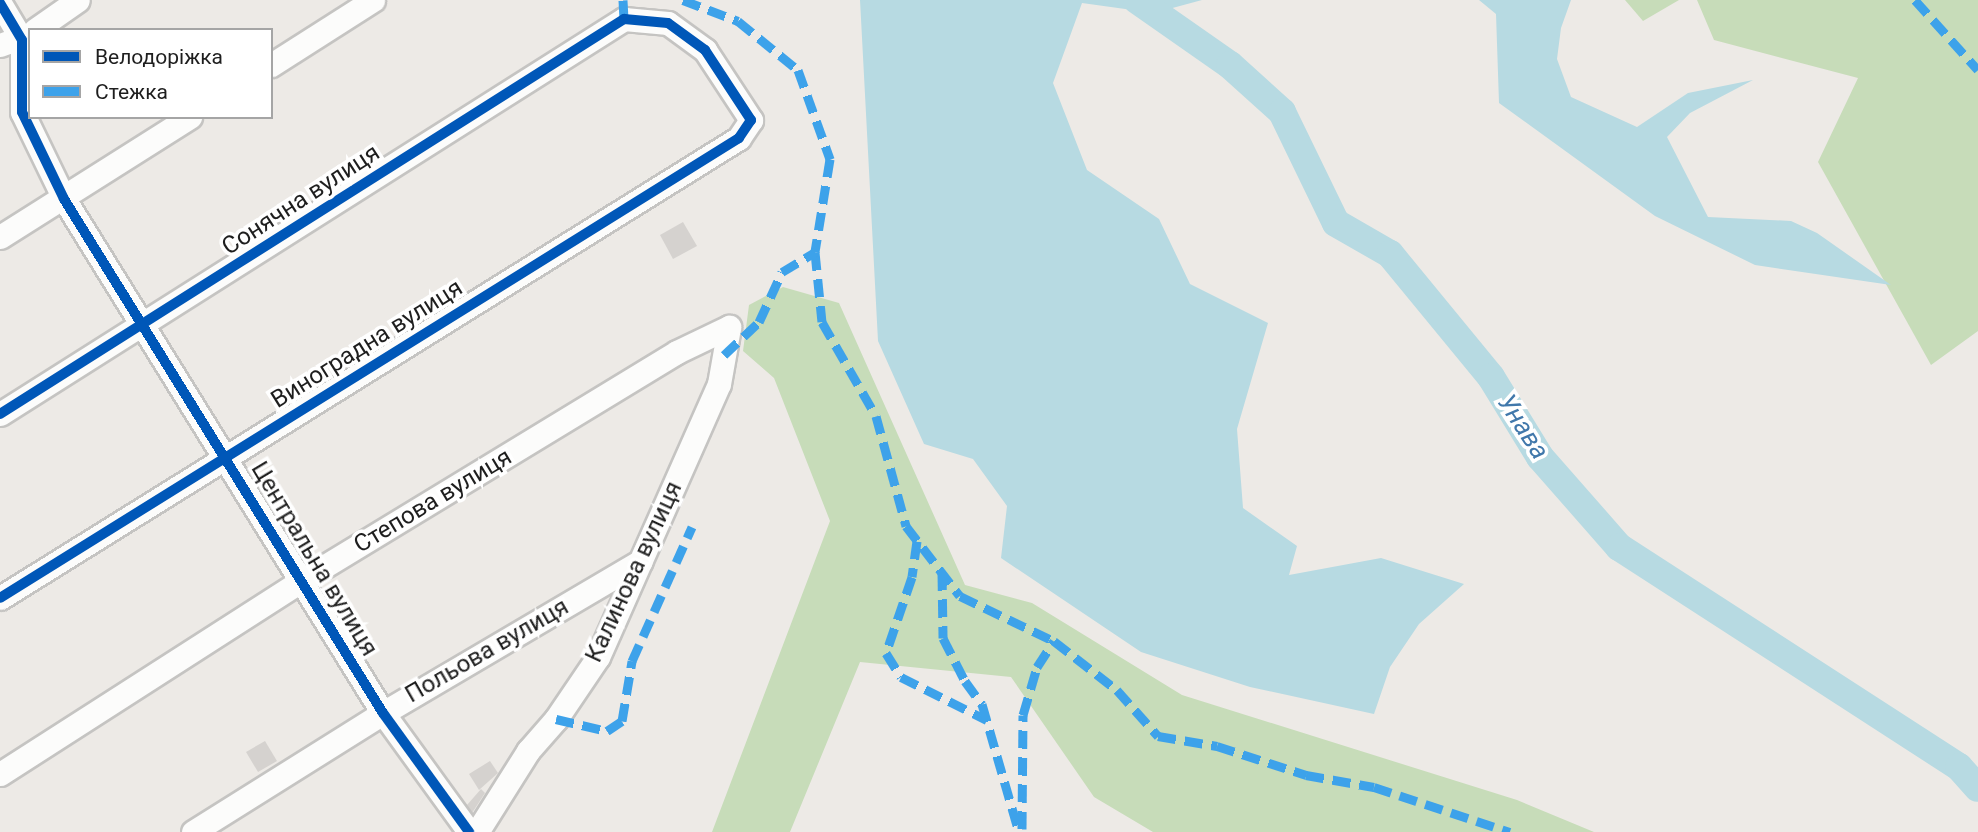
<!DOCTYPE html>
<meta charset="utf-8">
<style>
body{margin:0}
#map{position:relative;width:1978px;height:832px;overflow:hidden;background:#edeae6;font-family:Roboto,sans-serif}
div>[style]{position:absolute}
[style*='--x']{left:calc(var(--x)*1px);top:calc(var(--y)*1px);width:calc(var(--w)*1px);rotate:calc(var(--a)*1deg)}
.forest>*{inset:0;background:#c7dcb9}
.water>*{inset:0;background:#b7dae2}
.river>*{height:28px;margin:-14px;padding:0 14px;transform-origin:14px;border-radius:14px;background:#b7dae2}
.building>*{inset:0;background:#d5d2cf}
.roads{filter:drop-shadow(2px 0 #c5c4c2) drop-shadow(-2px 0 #c5c4c2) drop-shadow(0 2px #c5c4c2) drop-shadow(0 -2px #c5c4c2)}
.minor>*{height:23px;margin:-11.5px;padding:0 11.5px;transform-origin:11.5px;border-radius:11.5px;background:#fcfcfb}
.quiet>*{height:9px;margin-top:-4.5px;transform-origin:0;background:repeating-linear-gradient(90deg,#3da2ea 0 18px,transparent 0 27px)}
.cycleway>*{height:10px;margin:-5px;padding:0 5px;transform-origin:5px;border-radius:5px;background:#0057b8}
span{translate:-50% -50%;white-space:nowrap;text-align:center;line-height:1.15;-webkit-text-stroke:7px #fff;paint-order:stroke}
.street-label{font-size:24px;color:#1e1e1e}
.water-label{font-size:26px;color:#4178ab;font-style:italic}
.legend{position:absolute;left:28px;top:28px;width:245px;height:91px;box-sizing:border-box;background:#fff;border:2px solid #a5a5a5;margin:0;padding:9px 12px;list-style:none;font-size:21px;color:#1e1e1e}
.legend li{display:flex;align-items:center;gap:14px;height:35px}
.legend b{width:35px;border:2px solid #a5a5a5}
</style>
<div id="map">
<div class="forest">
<div style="clip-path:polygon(1625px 0,1679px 0,1643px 21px)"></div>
<div style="clip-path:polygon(1697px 0,1978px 0,1978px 331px,1931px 365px,1818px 162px,1858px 78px,1714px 40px)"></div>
<div style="clip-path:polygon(783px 287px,839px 303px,965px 585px,1032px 603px,1182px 695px,1517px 800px,1594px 832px,1153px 832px,1094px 797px,1011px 677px,860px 662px,790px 832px,712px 832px,830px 521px,774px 378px,743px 351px,749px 305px)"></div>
</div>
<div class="water">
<div style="clip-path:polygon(860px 0,1202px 0,1154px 13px,1082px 3px,1053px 83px,1087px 170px,1159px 219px,1190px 284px,1268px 323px,1237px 429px,1243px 508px,1297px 546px,1289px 575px,1381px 558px,1464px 584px,1419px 624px,1390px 667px,1374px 714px,1250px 687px,1141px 652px,1001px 558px,1007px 506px,973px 459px,924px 444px,878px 341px)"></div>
<div style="clip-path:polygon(1479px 0,1571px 0,1561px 28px,1557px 59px,1571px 97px,1637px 127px,1688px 93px,1753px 80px,1690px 113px,1667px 137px,1708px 217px,1791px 221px,1817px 233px,1891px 285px,1755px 265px,1655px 216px,1499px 103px,1496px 14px)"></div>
</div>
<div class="river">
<div style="--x:1137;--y:0;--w:113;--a:35"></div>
<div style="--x:1230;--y:65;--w:70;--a:42.1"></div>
<div style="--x:1282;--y:112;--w:123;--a:64.1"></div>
<div style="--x:1336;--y:223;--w:62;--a:29.9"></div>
<div style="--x:1390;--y:254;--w:159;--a:50.6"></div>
<div style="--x:1491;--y:377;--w:94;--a:58.5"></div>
<div style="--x:1540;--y:457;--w:120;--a:48.7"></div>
<div style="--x:1619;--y:547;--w:405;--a:32.9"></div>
<div style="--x:1959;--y:767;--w:28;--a:48"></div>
</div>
<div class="building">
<div style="clip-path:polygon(683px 222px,697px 246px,673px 259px,660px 235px)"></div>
<div style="clip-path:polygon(265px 741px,277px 761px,258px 772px,246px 752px)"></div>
<div style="clip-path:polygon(490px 761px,498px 773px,479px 790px,469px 774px)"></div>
<div style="clip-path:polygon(481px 789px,485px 793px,472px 813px,467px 805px)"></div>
</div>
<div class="roads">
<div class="minor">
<div style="--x:0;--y:3;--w:43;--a:59.3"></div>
<div style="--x:22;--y:40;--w:72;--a:90"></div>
<div style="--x:22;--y:112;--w:97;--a:64.2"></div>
<div style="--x:64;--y:199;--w:605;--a:58.18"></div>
<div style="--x:383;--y:713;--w:147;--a:54.1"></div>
<div style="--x:35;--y:30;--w:52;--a:-34.9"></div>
<div style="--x:0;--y:45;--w:32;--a:-20"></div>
<div style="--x:271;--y:65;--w:121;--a:-32.5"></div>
<div style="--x:0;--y:237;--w:225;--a:-32.3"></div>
<div style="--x:0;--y:414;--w:739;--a:-32.33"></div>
<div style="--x:624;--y:19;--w:44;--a:5.2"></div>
<div style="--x:668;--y:23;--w:46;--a:36.1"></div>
<div style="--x:705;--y:50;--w:84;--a:56.7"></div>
<div style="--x:751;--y:120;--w:22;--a:124"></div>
<div style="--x:739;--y:138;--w:870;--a:148.1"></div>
<div style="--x:0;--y:774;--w:359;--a:-32.7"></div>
<div style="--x:302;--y:580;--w:439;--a:-31.3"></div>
<div style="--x:677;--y:352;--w:58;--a:-25.7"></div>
<div style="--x:193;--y:832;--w:224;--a:-32.1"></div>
<div style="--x:383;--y:713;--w:299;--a:-30.5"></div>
<div style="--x:477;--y:832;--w:96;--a:-57.8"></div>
<div style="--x:528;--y:751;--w:43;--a:-48.8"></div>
<div style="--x:556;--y:719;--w:75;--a:-55.9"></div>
<div style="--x:598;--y:657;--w:299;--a:-66.1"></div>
<div style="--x:719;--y:384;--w:58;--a:-80"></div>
</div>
</div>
<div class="quiet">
<div style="--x:623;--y:0;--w:19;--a:87"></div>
<div style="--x:683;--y:0;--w:59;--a:20.9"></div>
<div style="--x:738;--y:21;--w:77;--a:39.2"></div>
<div style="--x:798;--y:70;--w:95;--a:70.2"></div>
<div style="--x:830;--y:159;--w:94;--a:99.2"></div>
<div style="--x:815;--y:252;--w:70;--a:84.3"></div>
<div style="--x:822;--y:322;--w:108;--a:60.1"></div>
<div style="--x:876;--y:416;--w:114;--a:74.7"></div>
<div style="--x:906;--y:526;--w:88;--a:52.4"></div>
<div style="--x:960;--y:596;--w:104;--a:25.6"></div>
<div style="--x:1054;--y:641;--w:80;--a:37.9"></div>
<div style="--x:1117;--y:690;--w:62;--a:48.3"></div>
<div style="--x:1158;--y:736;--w:60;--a:9.6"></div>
<div style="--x:1217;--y:746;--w:94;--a:18"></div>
<div style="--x:1306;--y:775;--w:69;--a:10"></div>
<div style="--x:1374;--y:787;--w:143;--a:18.3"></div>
<div style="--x:1915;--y:0;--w:94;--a:48"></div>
<div style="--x:724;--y:355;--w:48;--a:-43.3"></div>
<div style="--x:759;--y:322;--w:55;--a:-65.3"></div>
<div style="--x:782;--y:272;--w:39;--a:-31"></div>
<div style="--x:917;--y:541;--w:36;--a:98"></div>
<div style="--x:912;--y:577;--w:80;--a:108.9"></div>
<div style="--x:886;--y:653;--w:28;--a:58"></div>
<div style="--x:901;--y:677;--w:96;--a:26.6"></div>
<div style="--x:942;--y:572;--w:66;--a:89.1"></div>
<div style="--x:943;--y:638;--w:48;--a:62.9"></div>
<div style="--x:965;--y:681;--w:29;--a:54"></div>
<div style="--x:982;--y:704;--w:133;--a:73.9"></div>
<div style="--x:556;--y:719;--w:52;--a:13.2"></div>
<div style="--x:607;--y:731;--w:18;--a:-34"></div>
<div style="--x:622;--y:721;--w:61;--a:-80.5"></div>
<div style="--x:632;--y:661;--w:147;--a:-65.9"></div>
<div style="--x:1022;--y:829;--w:114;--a:-89.5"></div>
<div style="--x:1023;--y:715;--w:50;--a:-73.7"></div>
<div style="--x:1037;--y:667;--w:31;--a:-57"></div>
</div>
<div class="cycleway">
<div style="--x:0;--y:3;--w:43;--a:59.3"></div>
<div style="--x:22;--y:40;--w:72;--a:90"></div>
<div style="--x:22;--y:112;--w:97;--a:64.2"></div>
<div style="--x:64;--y:199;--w:605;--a:58.18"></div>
<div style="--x:383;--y:713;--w:147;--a:54.1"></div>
<div style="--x:0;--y:414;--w:739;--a:-32.33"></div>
<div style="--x:624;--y:19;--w:44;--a:5.2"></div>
<div style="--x:668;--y:23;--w:46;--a:36.1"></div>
<div style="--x:705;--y:50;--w:84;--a:56.7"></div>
<div style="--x:751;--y:120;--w:22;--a:124"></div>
<div style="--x:739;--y:138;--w:870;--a:148.1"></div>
</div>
<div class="street-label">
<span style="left:301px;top:200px;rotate:-33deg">Сонячна вулиця</span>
<span style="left:367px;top:344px;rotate:-32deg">Виноградна вулиця</span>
<span style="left:433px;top:501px;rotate:-31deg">Степова вулиця</span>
<span style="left:314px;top:559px;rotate:59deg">Центральна вулиця</span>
<span style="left:634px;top:572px;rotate:-65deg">Калинова вулиця</span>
<span style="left:487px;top:651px;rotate:-30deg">Польова вулиця</span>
</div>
<div class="water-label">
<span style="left:1523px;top:427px;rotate:57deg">Унава</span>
</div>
<ul class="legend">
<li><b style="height:9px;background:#0057b8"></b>Велодоріжка</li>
<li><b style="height:9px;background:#3da2ea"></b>Стежка</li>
</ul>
</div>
